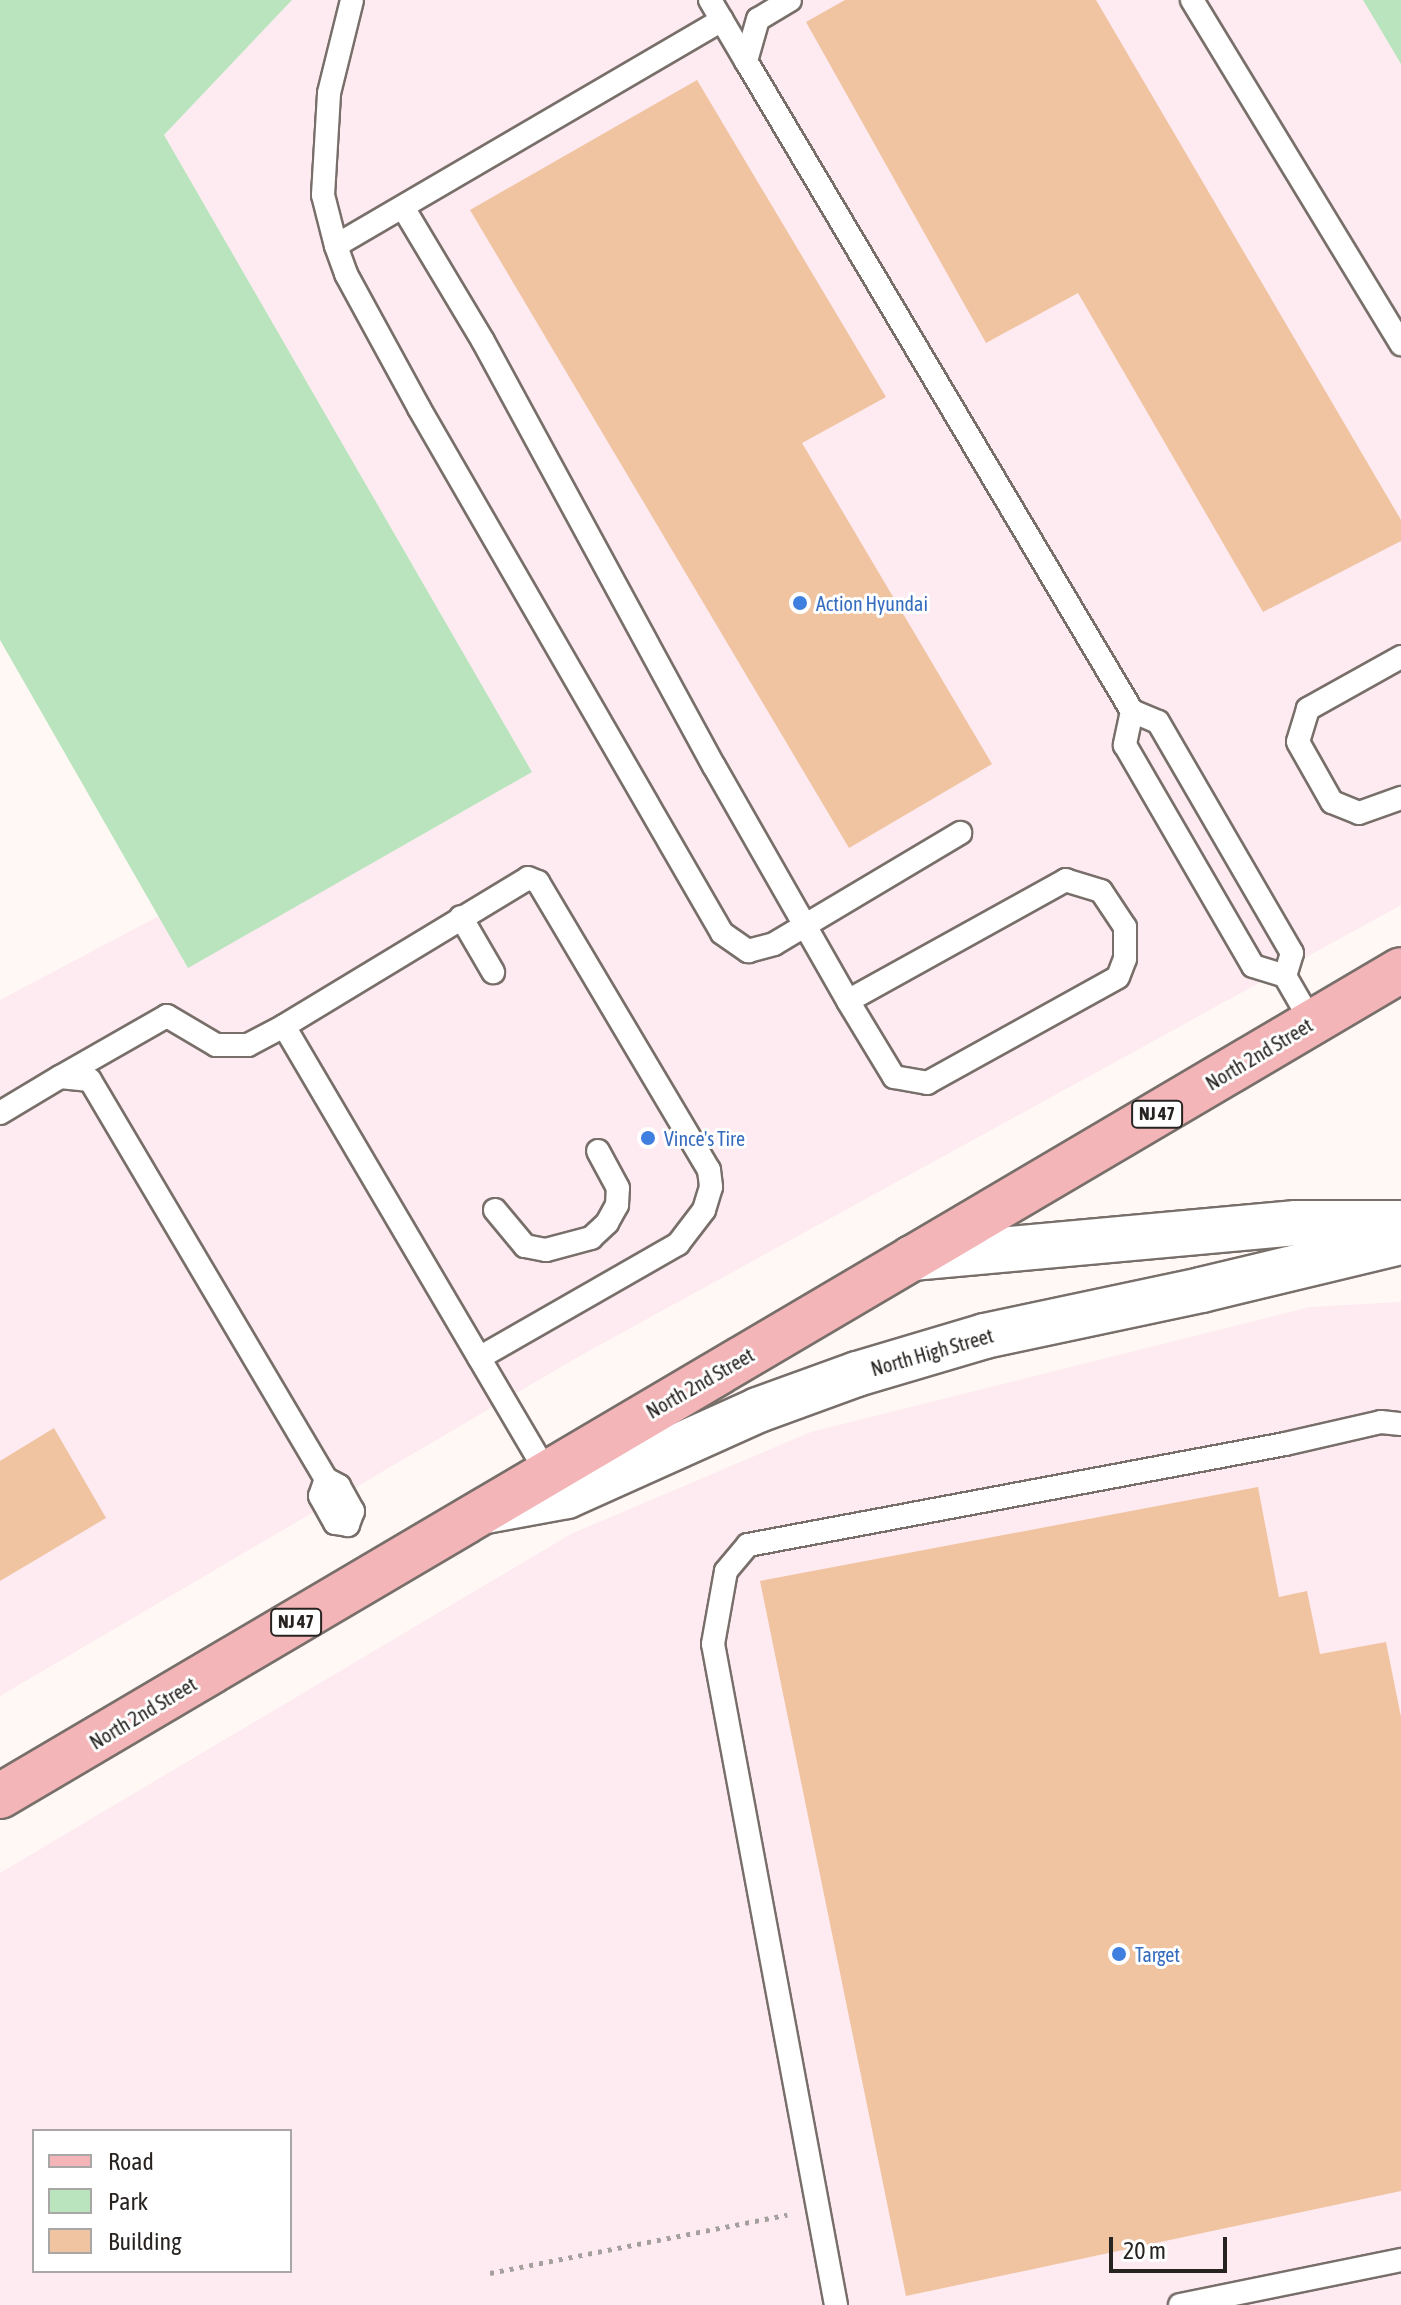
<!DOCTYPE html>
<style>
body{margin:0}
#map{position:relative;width:1401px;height:2305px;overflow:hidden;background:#fff8f5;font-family:"Asap Condensed",sans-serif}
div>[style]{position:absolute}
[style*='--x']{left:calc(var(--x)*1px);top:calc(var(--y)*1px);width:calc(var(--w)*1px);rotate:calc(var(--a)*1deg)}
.commercial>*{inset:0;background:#feeaf1}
.green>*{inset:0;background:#bae4be}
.building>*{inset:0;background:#f0c4a1}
.path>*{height:5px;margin-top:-2.5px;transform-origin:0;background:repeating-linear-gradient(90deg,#a5a09d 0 4px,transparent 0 10px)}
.roads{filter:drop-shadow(2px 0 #786f6a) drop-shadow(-2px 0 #786f6a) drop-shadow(0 2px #786f6a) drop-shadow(0 -2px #786f6a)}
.lane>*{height:22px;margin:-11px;padding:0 11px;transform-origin:11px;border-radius:11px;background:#fff}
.secondary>*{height:44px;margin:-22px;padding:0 22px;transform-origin:22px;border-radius:22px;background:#fff}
.primary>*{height:44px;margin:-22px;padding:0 22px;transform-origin:22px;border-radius:22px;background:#f3b5b7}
.dots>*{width:22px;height:22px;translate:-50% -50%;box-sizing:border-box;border:4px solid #fff;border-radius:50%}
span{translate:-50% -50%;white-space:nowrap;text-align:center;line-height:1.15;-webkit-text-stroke:6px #fff;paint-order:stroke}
.shield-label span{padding:2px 6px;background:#fff;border:2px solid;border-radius:6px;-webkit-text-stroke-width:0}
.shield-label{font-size:18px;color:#272321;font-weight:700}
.shop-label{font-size:20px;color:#366cbe}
.left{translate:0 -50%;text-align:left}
.street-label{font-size:20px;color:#272321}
.legend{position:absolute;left:32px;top:2129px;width:260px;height:144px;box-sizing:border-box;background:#fff;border:2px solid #a9a7a6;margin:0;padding:10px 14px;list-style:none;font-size:24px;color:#272321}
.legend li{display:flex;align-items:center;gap:16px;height:40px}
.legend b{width:40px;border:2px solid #a9a7a6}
.scale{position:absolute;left:1109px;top:2237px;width:118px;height:36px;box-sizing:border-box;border:4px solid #272321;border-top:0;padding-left:10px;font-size:24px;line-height:28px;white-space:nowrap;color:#272321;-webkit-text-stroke:6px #fff;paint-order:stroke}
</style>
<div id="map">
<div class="commercial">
<div style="clip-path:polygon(292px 0,1363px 0,1401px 64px,1401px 905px,576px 1358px,0 1696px,0 1000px,159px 916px,188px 967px,532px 772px,164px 135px)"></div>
<div style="clip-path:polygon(evenodd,1401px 1302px,1401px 2305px,0 2305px,0 1873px,571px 1534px,811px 1432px,1310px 1307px,1401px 1302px,34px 2131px,290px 2131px,290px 2271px,34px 2271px,34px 2131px)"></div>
</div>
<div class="green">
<div style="clip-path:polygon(0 0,292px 0,164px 135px,532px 772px,188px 968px,0 640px)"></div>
<div style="clip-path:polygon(1363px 0,1401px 0,1401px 64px)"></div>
</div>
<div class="building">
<div style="clip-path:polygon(845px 0,1096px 0,1401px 520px,1401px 541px,1263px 612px,1078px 293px,986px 343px,806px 22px)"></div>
<div style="clip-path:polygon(697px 80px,886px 397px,802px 443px,992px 764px,849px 848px,470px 210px)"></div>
<div style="clip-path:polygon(54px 1428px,106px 1518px,0 1581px,0 1461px)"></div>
<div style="clip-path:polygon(1258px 1487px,1279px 1597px,1307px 1591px,1320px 1654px,1386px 1642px,1401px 1717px,1401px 2191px,906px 2296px,760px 1581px)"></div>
</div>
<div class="path">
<div style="--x:490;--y:2273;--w:303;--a:-11.1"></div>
</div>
<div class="roads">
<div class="lane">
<div style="--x:710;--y:0;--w:71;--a:59.5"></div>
<div style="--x:790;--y:0;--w:37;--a:149"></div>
<div style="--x:758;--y:19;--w:44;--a:105.9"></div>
<div style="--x:746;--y:61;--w:756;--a:59.3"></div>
<div style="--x:1192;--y:0;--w:403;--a:58.7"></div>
<div style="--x:722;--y:20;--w:447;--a:149.7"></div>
<div style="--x:336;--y:246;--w:30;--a:70"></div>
<div style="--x:346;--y:274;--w:153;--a:61.4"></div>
<div style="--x:419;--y:408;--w:606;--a:60.01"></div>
<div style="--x:722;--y:933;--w:32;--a:35"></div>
<div style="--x:748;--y:951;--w:27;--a:-15"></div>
<div style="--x:774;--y:944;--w:217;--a:-30.8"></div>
<div style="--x:404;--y:209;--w:154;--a:59.1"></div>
<div style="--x:483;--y:341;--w:484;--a:61.5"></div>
<div style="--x:714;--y:766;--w:271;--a:60.3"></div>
<div style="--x:848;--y:1001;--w:89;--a:58.8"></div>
<div style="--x:894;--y:1077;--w:34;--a:10"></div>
<div style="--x:927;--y:1083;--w:218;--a:-29"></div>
<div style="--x:1118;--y:977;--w:19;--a:-69"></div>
<div style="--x:1125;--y:959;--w:32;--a:-90"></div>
<div style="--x:1125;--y:927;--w:43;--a:-123.7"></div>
<div style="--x:1101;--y:891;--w:37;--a:-163"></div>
<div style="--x:1066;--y:880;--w:249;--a:151"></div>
<div style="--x:336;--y:246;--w:53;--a:-104.3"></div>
<div style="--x:323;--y:195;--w:102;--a:-86.6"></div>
<div style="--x:329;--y:93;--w:96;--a:-76.1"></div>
<div style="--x:1401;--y:657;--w:107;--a:150.8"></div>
<div style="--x:1308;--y:709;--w:34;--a:107"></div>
<div style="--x:1298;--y:742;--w:69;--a:60.5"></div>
<div style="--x:1332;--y:802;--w:29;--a:22"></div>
<div style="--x:1359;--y:813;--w:45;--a:-19.7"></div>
<div style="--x:461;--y:917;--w:64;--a:59.8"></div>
<div style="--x:1285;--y:976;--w:24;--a:-73"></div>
<div style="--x:1292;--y:953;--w:267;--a:-120.1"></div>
<div style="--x:1158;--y:722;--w:28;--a:-157"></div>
<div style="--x:1132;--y:711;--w:35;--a:102"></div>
<div style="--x:1125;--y:745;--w:255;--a:59.9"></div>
<div style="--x:1253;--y:966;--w:34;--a:17"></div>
<div style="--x:1285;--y:976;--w:54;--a:60.1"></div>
<div style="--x:284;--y:1026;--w:285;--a:-31.2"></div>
<div style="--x:528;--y:878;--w:11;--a:22"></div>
<div style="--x:538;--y:882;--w:335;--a:59.3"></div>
<div style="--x:709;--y:1170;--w:17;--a:83"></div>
<div style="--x:711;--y:1187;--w:24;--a:107"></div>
<div style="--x:704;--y:1210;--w:43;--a:127.4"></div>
<div style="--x:678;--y:1244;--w:229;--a:150.2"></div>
<div style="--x:60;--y:1077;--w:123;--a:-29.7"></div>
<div style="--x:167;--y:1016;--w:57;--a:30.6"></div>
<div style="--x:216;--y:1045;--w:32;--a:0"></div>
<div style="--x:248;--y:1045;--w:41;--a:-27.8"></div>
<div style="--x:284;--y:1026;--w:519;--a:59.53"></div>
<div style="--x:0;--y:1113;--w:70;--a:-31"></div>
<div style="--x:60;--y:1077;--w:30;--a:6"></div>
<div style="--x:90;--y:1080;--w:464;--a:59.4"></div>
<div style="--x:326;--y:1479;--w:15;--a:28"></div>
<div style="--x:339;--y:1486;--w:29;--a:61"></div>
<div style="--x:353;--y:1511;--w:15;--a:110"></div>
<div style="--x:348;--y:1525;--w:13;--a:-171"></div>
<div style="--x:335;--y:1523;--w:31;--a:-119"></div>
<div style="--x:320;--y:1496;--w:18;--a:-71"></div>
<div style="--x:495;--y:1210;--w:47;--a:50.2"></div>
<div style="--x:525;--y:1246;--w:21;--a:11"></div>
<div style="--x:546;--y:1250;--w:47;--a:-14.9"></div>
<div style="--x:591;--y:1238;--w:22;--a:-43"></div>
<div style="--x:607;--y:1223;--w:21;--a:-61"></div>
<div style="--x:617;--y:1205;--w:17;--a:-87"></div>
<div style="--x:618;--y:1188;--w:42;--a:-118.4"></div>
<div style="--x:836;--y:2305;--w:672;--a:-100.54"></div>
<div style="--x:713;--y:1644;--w:74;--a:-79.9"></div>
<div style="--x:726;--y:1571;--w:34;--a:-50"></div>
<div style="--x:748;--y:1545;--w:546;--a:-10.65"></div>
<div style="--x:1285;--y:1444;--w:98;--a:-12.9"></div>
<div style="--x:1381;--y:1422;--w:20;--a:6"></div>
<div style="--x:1180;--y:2305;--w:226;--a:-11.5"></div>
</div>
<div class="secondary">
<div style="--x:912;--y:1258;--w:386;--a:-5.2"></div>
<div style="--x:1296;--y:1223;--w:105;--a:0"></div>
<div style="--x:485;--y:1511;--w:83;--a:-10.4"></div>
<div style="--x:567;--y:1496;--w:209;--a:-24.2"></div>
<div style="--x:758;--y:1410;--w:105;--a:-20"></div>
<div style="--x:857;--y:1374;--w:134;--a:-16.5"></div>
<div style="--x:985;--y:1336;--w:221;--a:-12"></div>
<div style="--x:1201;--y:1290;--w:206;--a:-13.5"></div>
</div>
<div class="primary">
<div style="--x:0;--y:1796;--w:1626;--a:-30.52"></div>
</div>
</div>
<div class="dots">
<div style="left:800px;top:603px;background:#3f7fe0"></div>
<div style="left:648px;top:1138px;background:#3f7fe0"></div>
<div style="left:1119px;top:1954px;background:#3f7fe0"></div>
</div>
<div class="shield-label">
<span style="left:1157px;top:1114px">NJ 47</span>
<span style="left:296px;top:1622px">NJ 47</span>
</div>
<div class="shop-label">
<span class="left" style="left:816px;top:603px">Action Hyundai</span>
<span class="left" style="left:664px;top:1138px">Vince's Tire</span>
<span class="left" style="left:1135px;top:1954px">Target</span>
</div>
<div class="street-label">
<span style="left:1259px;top:1054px;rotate:-31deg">North 2nd Street</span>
<span style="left:932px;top:1352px;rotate:-16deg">North High Street</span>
<span style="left:700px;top:1383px;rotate:-30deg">North 2nd Street</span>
<span style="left:143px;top:1713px;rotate:-31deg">North 2nd Street</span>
</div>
<ul class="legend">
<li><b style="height:10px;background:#f3b5b7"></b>Road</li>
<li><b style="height:22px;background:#bae4be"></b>Park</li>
<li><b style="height:22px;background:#f0c4a1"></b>Building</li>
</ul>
<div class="scale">20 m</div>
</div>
